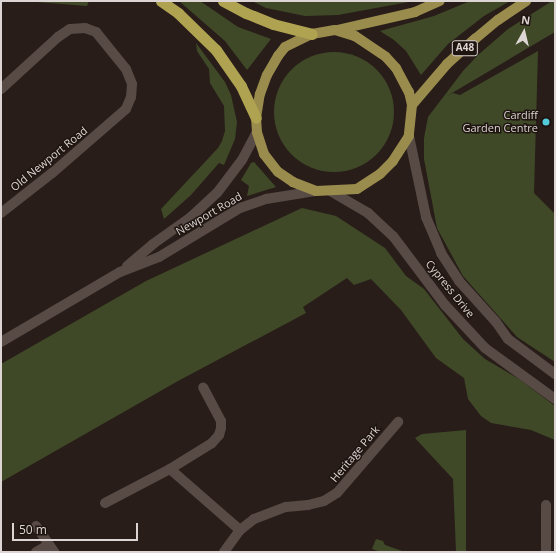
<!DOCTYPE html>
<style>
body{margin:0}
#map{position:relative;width:556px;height:553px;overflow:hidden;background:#281d19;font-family:"Open Sans",sans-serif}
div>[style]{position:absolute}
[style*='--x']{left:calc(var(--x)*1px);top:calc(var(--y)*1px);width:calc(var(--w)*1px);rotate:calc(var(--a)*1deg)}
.green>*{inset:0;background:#3f4927}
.round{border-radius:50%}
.minor>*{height:10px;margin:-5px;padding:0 5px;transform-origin:5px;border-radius:5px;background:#584b46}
.tertiary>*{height:10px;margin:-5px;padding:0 5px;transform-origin:5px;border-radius:5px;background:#584b46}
.secondary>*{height:10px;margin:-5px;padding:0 5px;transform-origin:5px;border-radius:5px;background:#584b46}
.primary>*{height:10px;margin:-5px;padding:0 5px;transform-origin:5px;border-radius:5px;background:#998c4d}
.trunk>*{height:11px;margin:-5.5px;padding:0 5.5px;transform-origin:5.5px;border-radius:5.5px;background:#afa250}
.dots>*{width:11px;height:11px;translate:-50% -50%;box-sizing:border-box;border:2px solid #1e1410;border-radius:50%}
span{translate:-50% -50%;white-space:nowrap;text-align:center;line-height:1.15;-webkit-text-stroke:3px #1e1410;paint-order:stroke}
.shield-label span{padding:1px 3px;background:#1e1410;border:1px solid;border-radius:3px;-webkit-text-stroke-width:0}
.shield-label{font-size:10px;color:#ddd5d3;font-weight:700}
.poi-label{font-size:11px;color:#ddd5d3}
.right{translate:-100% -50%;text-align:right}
.street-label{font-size:11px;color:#ddd5d3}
.frame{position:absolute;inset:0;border:2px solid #ddd5d3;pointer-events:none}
.north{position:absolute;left:504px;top:12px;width:40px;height:40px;-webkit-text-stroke:3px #1e1410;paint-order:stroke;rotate:8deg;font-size:11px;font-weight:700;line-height:16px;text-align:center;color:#ddd5d3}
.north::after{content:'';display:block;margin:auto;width:14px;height:18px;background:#ddd5d3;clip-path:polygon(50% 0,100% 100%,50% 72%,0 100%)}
.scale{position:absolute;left:12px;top:523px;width:126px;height:18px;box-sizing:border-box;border:2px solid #ddd5d3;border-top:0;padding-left:5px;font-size:12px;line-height:14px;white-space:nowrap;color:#ddd5d3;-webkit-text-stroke:3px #1e1410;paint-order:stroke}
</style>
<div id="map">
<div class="green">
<div style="clip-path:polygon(24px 1px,89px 1px,87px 6px)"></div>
<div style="clip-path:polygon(179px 1px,200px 1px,238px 27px,271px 39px,247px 70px,225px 41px)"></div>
<div style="clip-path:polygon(252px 1px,414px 1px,338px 15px,305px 16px,266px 8px)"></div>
<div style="clip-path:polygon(470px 1px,510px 1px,484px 16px,448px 44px,421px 75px,406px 51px,394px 40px,380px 31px,434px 16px)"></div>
<div style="clip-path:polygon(552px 1px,555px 1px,555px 32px,447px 96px,453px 93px,460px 95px,538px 51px,534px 193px,555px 214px,555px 362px,517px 337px,463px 276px,437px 228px,424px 159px,424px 138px,428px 117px,463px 71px,478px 55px,508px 29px)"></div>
<div style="clip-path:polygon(196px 43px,225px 82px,231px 95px,237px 122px,235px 139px,224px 165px,219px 163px,191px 195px,164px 219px,161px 209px,218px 148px,222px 141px,225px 131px,224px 106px,210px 83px,209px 69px,197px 51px)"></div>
<div class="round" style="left:274px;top:52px;width:120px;height:120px"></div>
<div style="clip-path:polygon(254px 162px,276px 187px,247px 196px,249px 186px,241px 180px,251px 163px)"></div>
<div style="clip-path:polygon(302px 208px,336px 216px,385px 248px,406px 276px,424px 289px,463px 339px,485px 359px,519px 379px,555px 406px,555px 440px,531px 430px,491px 423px,481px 416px,468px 399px,464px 378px,436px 358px,401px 310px,371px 279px,354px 285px,347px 278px,303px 307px,306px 313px,178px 381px,1px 482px,1px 364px,146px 281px)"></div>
<div style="clip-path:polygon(466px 430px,466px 552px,456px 552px,453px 479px,415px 438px,422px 434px)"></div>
<div style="clip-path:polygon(376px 539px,383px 541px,385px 545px,405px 552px,381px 552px,372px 549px)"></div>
</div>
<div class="minor">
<div style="--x:1;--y:89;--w:77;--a:-42.4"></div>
<div style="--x:58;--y:37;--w:14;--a:-34"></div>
<div style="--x:70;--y:29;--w:15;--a:-4"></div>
<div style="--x:85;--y:28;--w:12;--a:20"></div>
<div style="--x:96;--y:32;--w:48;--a:51"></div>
<div style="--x:126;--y:69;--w:16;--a:68"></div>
<div style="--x:132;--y:84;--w:13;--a:94"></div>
<div style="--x:131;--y:97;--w:13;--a:113"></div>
<div style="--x:126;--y:109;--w:98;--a:139.1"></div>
<div style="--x:52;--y:173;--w:65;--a:141.9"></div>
<div style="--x:170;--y:469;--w:93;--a:41.1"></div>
<div style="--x:105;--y:503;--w:73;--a:-27.6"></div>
<div style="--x:170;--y:469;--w:49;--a:-31.8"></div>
<div style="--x:212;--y:443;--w:11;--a:-49"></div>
<div style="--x:219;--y:435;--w:7;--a:-74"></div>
<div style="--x:221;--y:428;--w:7;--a:-90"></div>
<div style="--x:221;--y:421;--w:38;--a:-118"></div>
<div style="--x:36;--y:526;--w:32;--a:55"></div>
<div style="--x:36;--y:552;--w:14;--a:-30"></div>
<div style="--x:224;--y:552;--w:27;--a:-54"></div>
<div style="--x:240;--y:530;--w:18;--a:-38"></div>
<div style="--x:254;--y:519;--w:34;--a:-21"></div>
<div style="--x:286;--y:507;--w:22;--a:-5"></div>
<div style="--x:308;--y:505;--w:16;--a:-14"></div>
<div style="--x:324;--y:501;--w:15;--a:-32"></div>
<div style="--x:337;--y:493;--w:94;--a:-49.3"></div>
<div style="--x:546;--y:552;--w:47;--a:-90"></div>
</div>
<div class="tertiary">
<div style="--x:409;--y:136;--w:83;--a:78.1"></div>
<div style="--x:426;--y:217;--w:39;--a:67"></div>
<div style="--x:441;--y:253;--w:33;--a:57"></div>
<div style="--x:459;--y:281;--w:55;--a:47.9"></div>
<div style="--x:496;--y:322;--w:21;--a:55"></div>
<div style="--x:508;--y:339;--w:59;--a:36.7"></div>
<div style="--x:332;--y:192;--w:42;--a:30.3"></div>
<div style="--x:368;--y:213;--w:34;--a:43"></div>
<div style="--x:393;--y:236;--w:86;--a:53"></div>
<div style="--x:445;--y:305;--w:59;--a:47.1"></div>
<div style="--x:485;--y:348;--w:87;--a:36.1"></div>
</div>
<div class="secondary">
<div style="--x:127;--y:266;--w:34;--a:-40"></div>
<div style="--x:153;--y:244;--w:47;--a:-35.4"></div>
<div style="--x:191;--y:217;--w:35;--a:-43"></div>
<div style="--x:217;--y:193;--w:41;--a:-52.9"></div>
<div style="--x:242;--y:160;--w:32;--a:-62"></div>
<div style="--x:1;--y:342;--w:138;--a:-30.5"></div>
<div style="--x:120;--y:272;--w:42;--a:-21"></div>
<div style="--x:159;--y:257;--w:95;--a:-31.2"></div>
<div style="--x:240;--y:208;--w:28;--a:-19"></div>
<div style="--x:266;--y:199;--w:51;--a:-9.1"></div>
</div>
<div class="primary">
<div style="--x:335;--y:30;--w:21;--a:17"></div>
<div style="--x:355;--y:36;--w:37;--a:34"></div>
<div style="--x:386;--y:57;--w:15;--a:48"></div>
<div style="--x:396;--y:68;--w:27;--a:62"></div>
<div style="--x:409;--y:92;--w:13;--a:77"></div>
<div style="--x:412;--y:105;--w:31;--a:96"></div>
<div style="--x:409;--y:136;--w:30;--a:123"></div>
<div style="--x:393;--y:161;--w:18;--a:135"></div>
<div style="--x:380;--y:174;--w:27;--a:147"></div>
<div style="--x:357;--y:189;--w:41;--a:177.2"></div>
<div style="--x:316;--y:191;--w:25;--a:-159"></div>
<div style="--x:293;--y:182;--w:18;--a:-146"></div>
<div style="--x:278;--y:172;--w:23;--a:-128"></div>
<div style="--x:264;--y:154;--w:23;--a:-108"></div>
<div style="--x:257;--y:132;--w:14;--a:-94"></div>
<div style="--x:256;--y:118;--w:24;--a:-81"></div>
<div style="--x:260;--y:94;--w:20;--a:-70"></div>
<div style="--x:267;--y:75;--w:22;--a:-60"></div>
<div style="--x:278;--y:56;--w:11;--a:-52"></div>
<div style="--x:285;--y:47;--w:30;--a:-26"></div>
<div style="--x:312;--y:34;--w:23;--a:-10"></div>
<div style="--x:337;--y:30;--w:80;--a:-13"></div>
<div style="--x:415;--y:12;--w:27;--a:-24"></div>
<div style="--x:412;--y:105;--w:54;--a:-49.5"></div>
<div style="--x:447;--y:64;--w:38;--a:-42"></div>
<div style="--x:475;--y:39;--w:30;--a:-40"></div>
<div style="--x:498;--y:20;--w:34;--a:-34"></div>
</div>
<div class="trunk">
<div style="--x:161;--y:1;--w:21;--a:35"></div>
<div style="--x:178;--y:13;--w:53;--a:44.2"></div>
<div style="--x:216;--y:50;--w:44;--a:55.2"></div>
<div style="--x:241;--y:86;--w:35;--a:65"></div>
<div style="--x:223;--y:1;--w:26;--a:28"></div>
<div style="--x:246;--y:13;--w:29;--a:22"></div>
<div style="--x:273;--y:24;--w:40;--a:14.4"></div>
</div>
<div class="dots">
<div style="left:546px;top:122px;background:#53cbdb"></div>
</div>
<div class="shield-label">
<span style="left:465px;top:48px">A48</span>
</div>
<div class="poi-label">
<span class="right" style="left:538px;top:122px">Cardiff<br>Garden Centre</span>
</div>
<div class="street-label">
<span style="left:49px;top:159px;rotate:-39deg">Old Newport Road</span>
<span style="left:209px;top:214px;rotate:-30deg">Newport Road</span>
<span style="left:450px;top:289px;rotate:51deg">Cypress Drive</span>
<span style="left:355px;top:454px;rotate:-50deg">Heritage Park</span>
</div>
<div class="frame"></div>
<div class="north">N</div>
<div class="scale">50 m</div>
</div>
